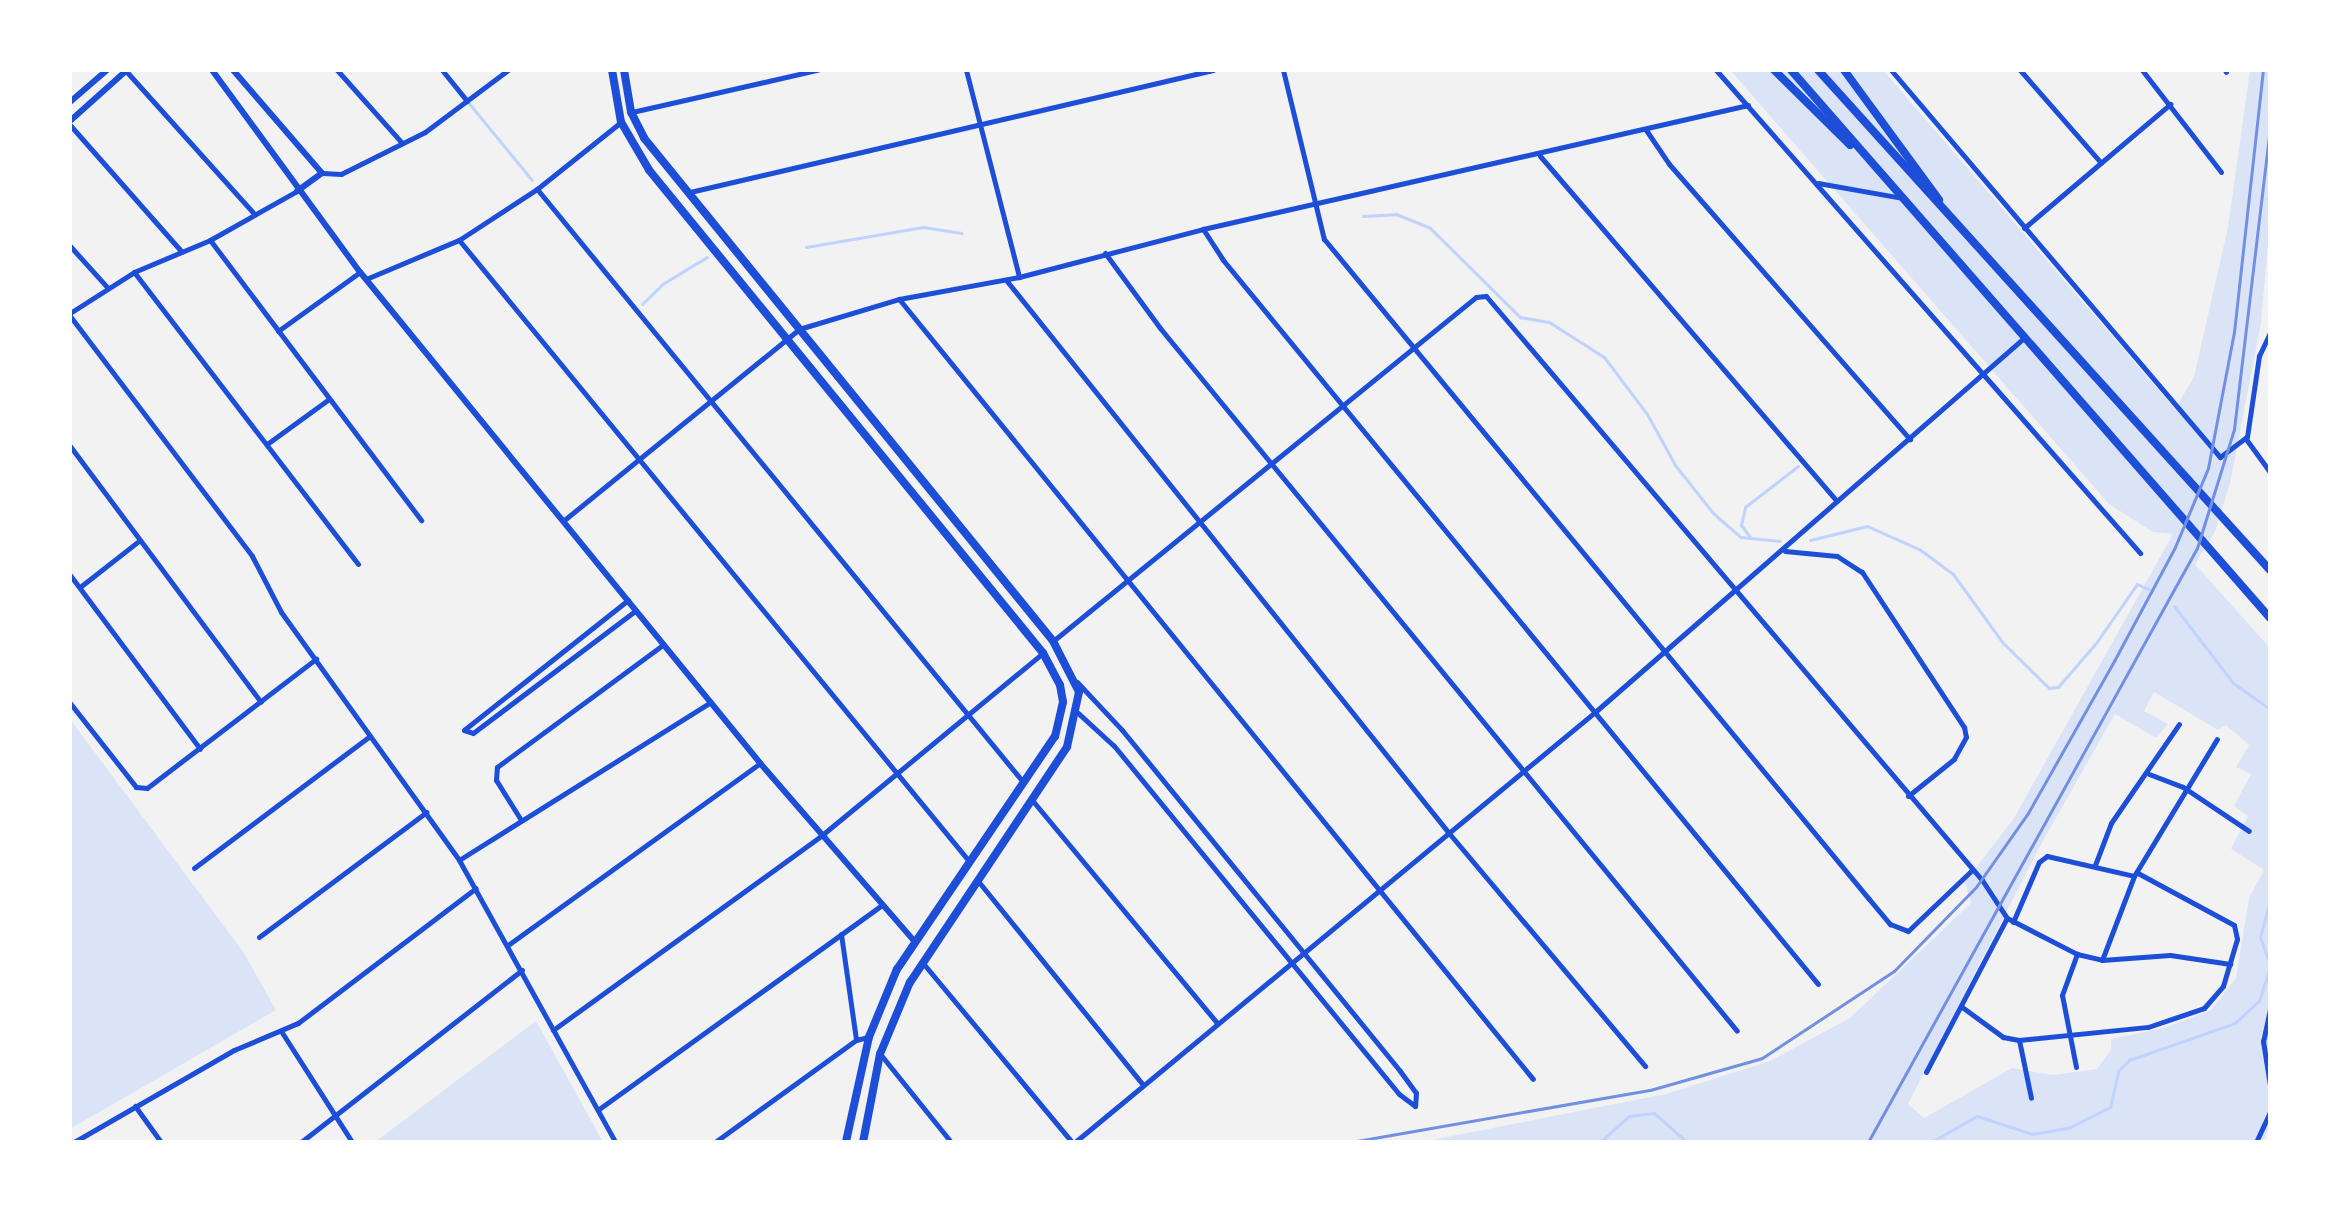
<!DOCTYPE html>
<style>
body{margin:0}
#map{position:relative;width:2340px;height:1212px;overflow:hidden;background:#f2f2f2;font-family:"PT Sans",sans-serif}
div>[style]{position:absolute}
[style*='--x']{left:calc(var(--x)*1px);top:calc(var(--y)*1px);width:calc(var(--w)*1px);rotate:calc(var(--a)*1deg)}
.green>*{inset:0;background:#dbe4f7}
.stream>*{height:3px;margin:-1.5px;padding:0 1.5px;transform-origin:1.5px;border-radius:1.5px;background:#bfd3fe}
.minor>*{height:5px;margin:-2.5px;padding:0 2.5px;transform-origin:2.5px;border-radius:2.5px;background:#1d4ed8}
.tertiary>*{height:6px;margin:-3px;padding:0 3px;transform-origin:3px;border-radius:3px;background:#1d4ed8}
.primary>*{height:8px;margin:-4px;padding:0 4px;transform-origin:4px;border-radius:4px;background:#1d4ed8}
.trunk>*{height:8px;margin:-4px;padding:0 4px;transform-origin:4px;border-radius:4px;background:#1d4ed8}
.rail>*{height:3px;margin:-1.5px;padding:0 1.5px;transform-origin:1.5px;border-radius:1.5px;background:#7290e2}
span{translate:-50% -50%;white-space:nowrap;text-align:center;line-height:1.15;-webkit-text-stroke:8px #fff;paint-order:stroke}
.frame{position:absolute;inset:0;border:72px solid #fff;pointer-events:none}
</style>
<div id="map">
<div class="green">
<div style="clip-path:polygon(evenodd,1730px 70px,1883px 70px,2175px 409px,2194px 377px,2228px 227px,2250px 70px,2270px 70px,2270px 222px,2261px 323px,2230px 483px,2215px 532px,2195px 564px,2270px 648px,2270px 1124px,2263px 1142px,1421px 1142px,1666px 1094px,1770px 1061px,1850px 1018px,1971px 903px,1965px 882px,2014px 818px,2173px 534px,2153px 532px,2109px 504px,1730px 70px,2154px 692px,2218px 730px,2226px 725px,2249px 745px,2236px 767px,2251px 774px,2234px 806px,2248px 816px,2231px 849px,2264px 870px,2249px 898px,2236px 978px,2211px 1010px,2164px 1028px,2111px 1039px,2111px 1050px,2097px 1069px,2053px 1075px,2012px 1068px,1924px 1118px,1908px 1104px,2040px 846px,2115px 714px,2156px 738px,2168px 724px,2144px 711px,2154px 692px)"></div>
<div style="clip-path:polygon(70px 719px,244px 953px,276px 1010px,70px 1129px)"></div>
<div style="clip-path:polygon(536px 1021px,603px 1142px,375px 1142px)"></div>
</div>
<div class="stream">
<div style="--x:467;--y:101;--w:102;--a:50.6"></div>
<div style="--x:1363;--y:216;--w:33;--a:-3"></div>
<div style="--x:1396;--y:214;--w:37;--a:22"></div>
<div style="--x:1430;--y:228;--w:127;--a:44.7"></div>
<div style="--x:1520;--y:317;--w:29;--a:10"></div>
<div style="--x:1549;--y:322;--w:65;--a:32.5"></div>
<div style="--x:1604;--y:357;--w:71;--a:53"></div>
<div style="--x:1647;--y:414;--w:58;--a:61.2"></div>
<div style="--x:1675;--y:465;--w:61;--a:51.6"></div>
<div style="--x:1713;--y:513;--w:37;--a:41"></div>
<div style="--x:1741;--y:537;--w:39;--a:6"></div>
<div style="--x:806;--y:247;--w:119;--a:-9.7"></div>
<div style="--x:923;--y:227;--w:39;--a:9"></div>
<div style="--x:642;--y:304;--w:30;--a:-44"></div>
<div style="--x:664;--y:283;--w:50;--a:-31.2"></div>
<div style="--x:1750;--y:537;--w:15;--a:-127"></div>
<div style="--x:1741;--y:525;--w:18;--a:-77"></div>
<div style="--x:1745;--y:507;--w:67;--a:-37.7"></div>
<div style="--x:1810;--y:540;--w:59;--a:-13.8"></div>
<div style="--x:1867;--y:526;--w:57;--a:23.9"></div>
<div style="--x:1919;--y:549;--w:42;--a:36.3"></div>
<div style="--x:1953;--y:574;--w:85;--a:54.1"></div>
<div style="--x:2003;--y:643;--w:64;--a:44.4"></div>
<div style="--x:2049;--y:688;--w:9;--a:-6"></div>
<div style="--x:2058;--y:687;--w:58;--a:-49.2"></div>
<div style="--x:2096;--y:643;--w:72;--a:-55.2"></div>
<div style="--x:2137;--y:584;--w:12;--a:24"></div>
<div style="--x:2174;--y:606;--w:97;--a:52.5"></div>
<div style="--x:2233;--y:683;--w:45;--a:35.1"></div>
<div style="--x:2270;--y:900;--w:38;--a:105"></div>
<div style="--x:2260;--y:937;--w:30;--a:70"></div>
<div style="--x:1600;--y:1142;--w:39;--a:-42"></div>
<div style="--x:1629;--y:1116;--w:25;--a:-7"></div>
<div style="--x:1654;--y:1113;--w:44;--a:41.3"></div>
<div style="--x:1931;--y:1142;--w:53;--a:-29.5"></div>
<div style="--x:1977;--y:1116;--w:58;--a:18.1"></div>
<div style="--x:2032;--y:1134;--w:39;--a:-10"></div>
<div style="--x:2070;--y:1127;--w:45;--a:-26.6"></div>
<div style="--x:2110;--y:1107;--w:37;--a:-77"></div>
<div style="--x:2118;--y:1071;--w:16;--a:-45"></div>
<div style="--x:2129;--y:1060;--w:112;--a:-19.2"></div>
<div style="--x:2235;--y:1023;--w:33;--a:-43"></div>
<div style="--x:2259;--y:1001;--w:35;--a:-72"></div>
</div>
<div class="minor">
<div style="--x:337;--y:70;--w:98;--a:48.3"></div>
<div style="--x:442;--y:70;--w:40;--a:51"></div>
<div style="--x:966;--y:70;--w:214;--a:75.6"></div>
<div style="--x:1283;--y:70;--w:174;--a:76.4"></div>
<div style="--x:1324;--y:239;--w:856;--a:50.45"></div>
<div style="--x:1869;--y:899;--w:33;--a:50"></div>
<div style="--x:1890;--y:924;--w:19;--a:21"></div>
<div style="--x:1908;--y:931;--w:87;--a:-43.6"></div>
<div style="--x:1716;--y:70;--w:643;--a:48.72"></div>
<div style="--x:1891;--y:70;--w:508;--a:49.63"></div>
<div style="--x:2220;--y:457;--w:34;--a:-37"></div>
<div style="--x:2247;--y:437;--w:82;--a:-81.6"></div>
<div style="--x:2259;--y:356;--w:26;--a:-65"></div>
<div style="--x:2020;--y:70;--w:123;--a:48.9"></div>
<div style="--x:2142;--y:70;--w:129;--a:52.2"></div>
<div style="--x:2225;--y:70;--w:2;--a:63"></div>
<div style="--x:126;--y:71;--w:193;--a:48.1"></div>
<div style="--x:632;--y:112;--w:190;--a:-12.8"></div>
<div style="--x:70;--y:125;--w:169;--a:48.6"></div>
<div style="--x:1646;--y:130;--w:41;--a:55.9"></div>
<div style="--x:1669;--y:164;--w:366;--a:48.8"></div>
<div style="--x:1540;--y:156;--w:455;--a:49.3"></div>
<div style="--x:322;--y:173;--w:19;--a:3"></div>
<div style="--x:341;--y:174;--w:94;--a:-26.6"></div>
<div style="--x:425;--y:132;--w:104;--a:-36.8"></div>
<div style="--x:1818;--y:183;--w:85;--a:10.1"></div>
<div style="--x:537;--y:189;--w:767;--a:50.66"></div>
<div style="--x:690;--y:192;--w:537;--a:-13.13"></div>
<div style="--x:2024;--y:228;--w:192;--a:-40.3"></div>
<div style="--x:1203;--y:229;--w:37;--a:57"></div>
<div style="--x:1223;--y:260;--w:937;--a:50.59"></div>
<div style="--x:210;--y:240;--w:351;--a:53"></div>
<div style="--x:459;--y:240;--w:804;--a:50.61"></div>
<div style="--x:70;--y:246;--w:55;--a:47.9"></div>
<div style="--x:1105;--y:253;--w:93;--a:53.7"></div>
<div style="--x:1160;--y:328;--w:909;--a:50.62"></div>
<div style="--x:134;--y:272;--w:368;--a:52.5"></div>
<div style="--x:366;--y:279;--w:101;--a:-22.8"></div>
<div style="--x:459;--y:240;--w:93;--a:-33.2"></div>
<div style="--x:537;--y:189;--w:107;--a:-38.6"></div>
<div style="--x:1006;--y:280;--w:707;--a:51.31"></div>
<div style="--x:1448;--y:832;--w:306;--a:49.9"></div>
<div style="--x:899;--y:299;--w:1005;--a:50.9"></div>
<div style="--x:70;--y:313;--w:76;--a:-32.6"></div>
<div style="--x:134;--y:272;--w:82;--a:-22.8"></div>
<div style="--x:210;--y:240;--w:100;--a:-29.4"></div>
<div style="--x:70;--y:316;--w:301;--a:52.8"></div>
<div style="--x:252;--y:556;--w:63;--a:62.6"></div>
<div style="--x:281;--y:612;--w:305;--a:54.3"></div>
<div style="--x:459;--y:860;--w:322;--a:61"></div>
<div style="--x:278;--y:331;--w:101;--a:-35.7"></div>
<div style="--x:2246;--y:439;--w:41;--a:54"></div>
<div style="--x:267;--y:444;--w:77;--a:-36"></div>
<div style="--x:70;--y:446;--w:319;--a:53.3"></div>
<div style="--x:563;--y:521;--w:304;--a:-39.1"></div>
<div style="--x:799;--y:329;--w:104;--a:-16.7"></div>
<div style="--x:899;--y:299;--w:122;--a:-10.4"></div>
<div style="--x:1019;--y:277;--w:190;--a:-14.6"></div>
<div style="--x:1203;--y:229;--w:559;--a:-12.82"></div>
<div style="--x:1785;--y:551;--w:52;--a:5.5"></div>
<div style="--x:1837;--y:556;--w:30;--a:33"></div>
<div style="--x:1862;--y:572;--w:186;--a:56.7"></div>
<div style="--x:1964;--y:727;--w:10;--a:79"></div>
<div style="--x:1966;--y:737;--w:25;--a:119"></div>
<div style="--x:1954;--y:759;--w:59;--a:141.2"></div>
<div style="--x:70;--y:575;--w:217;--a:53.2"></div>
<div style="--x:80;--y:587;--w:76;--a:-38.1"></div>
<div style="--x:628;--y:600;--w:209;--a:141.6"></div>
<div style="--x:464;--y:730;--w:9;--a:18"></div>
<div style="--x:473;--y:733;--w:204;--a:-37"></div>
<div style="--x:1053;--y:641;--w:545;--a:-39.12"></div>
<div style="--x:1476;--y:297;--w:10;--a:-6"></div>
<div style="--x:1486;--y:296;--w:766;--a:49.66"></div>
<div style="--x:1982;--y:880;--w:45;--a:56.7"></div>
<div style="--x:2007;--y:918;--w:79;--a:27.2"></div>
<div style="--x:2077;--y:954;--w:26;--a:13"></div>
<div style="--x:2102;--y:960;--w:68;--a:-4.2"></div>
<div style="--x:2170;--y:955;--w:61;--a:8.5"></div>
<div style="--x:1077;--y:682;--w:66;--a:46.8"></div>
<div style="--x:1122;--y:730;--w:440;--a:50.8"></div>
<div style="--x:1400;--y:1071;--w:27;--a:54"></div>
<div style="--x:1416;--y:1093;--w:13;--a:94"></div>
<div style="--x:1415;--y:1106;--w:20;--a:-143"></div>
<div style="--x:1399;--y:1094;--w:450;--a:-129.3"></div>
<div style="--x:1114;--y:746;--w:49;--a:-137.5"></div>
<div style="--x:70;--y:703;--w:107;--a:51.8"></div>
<div style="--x:136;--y:787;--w:11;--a:5"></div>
<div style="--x:147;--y:788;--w:213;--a:-37.4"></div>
<div style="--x:2149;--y:774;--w:36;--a:21"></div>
<div style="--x:2183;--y:787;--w:79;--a:33.7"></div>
<div style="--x:1032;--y:800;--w:290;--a:50.3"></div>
<div style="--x:521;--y:820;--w:47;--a:-122"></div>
<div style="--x:496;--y:780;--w:13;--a:-86"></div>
<div style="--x:497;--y:767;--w:207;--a:-36.4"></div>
<div style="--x:459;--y:860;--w:297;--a:-32.1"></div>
<div style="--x:2095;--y:865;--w:45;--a:-69.1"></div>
<div style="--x:2111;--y:823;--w:120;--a:-55.5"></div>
<div style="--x:194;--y:868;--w:220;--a:-36.9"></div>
<div style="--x:978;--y:881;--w:262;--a:51"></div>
<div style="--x:2013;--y:922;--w:65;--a:-66.6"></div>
<div style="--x:2039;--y:862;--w:10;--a:-37"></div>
<div style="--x:2047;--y:856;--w:89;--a:12.9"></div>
<div style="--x:841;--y:934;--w:107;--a:81.9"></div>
<div style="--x:259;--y:937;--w:209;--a:-36.7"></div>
<div style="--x:508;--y:945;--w:311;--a:-35.8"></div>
<div style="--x:2102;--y:960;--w:90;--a:-69.1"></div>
<div style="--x:2134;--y:876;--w:160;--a:-58.8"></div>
<div style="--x:922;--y:962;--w:234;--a:50.2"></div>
<div style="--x:1962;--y:1007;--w:51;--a:36.2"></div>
<div style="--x:2003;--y:1037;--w:16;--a:11"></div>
<div style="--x:2019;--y:1040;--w:130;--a:-5.8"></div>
<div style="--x:2148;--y:1027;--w:59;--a:-18.7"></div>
<div style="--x:2204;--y:1008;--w:29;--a:-49"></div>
<div style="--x:2223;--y:986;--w:49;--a:-73.4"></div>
<div style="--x:2237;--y:939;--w:14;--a:-102"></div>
<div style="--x:2234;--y:925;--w:111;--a:-151.6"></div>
<div style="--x:2270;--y:1009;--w:33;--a:102"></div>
<div style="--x:2263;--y:1041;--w:45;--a:81"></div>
<div style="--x:553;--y:1030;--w:332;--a:-35.9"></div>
<div style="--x:822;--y:835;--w:286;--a:-39.5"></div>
<div style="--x:281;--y:1031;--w:132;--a:57.4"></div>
<div style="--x:2019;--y:1040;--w:59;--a:78.3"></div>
<div style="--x:881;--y:1055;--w:112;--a:51.2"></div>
<div style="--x:2076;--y:1067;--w:73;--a:-101"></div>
<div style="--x:2062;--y:995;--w:44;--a:-69.9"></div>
<div style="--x:1926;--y:1072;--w:174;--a:-62.3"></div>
<div style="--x:135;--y:1106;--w:44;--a:54.2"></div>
<div style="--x:599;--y:1109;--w:349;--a:-35.8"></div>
<div style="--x:74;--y:1142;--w:185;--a:-29.9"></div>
<div style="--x:234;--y:1050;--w:69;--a:-22.9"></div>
<div style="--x:298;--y:1023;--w:223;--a:-37.2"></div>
<div style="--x:301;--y:1142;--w:280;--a:-37.9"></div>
<div style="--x:715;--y:1142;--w:174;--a:-35.9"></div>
<div style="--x:856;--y:1040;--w:12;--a:-14"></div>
<div style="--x:1075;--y:1142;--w:675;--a:-39.59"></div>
<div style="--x:1595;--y:712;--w:571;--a:-41.09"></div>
<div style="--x:2256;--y:1142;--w:33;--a:-65"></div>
</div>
<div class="tertiary">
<div style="--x:212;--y:70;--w:250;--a:53.8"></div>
<div style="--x:360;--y:272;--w:633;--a:50.83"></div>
<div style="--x:760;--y:763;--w:237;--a:49.1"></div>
<div style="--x:233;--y:70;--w:136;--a:49.2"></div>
<div style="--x:322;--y:173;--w:31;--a:144"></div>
<div style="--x:70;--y:102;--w:49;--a:-40.9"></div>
<div style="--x:70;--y:121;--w:76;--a:-41.8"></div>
</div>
<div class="primary">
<div style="--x:612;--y:70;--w:53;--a:80.2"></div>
<div style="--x:621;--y:122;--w:56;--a:59.7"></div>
<div style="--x:649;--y:170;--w:623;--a:50.79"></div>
<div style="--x:1043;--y:653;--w:36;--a:62"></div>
<div style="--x:1060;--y:685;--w:17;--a:80"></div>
<div style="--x:1063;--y:702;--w:35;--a:103"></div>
<div style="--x:1055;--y:736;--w:282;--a:124.1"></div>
<div style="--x:897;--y:969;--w:74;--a:112.4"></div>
<div style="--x:869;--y:1037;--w:107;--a:102.4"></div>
<div style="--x:624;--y:70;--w:43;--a:80.5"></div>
<div style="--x:631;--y:112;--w:29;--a:63"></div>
<div style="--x:644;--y:138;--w:648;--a:50.88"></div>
<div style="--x:1053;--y:641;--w:57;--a:63"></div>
<div style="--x:1079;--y:692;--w:56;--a:102.3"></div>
<div style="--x:1067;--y:747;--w:283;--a:123.7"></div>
<div style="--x:910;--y:982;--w:78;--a:112.6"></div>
<div style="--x:880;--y:1054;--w:90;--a:100.9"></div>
</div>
<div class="trunk">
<div style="--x:1774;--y:70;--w:107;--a:44.6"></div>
<div style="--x:1791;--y:70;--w:728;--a:48.84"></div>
<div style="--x:1818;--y:70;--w:674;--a:47.89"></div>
<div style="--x:1844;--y:70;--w:161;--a:53.8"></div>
</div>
<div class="rail">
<div style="--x:1351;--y:1142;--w:303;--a:-9.9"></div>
<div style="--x:1650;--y:1090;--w:116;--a:-15.9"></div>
<div style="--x:1762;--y:1058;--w:158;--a:-33.4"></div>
<div style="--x:1894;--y:971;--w:117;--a:-45.7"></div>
<div style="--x:1976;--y:887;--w:90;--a:-54.9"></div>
<div style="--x:2028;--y:813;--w:175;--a:-60.5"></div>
<div style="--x:2114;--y:661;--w:129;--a:-61.8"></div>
<div style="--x:2175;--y:547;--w:86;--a:-67.3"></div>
<div style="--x:2208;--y:468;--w:138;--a:-79.2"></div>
<div style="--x:2234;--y:332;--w:264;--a:-83.7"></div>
<div style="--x:1868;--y:1142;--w:679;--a:-61.02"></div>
<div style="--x:2197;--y:548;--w:125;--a:-72.7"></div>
<div style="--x:2234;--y:429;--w:303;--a:-83.2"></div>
</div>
<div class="frame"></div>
</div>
